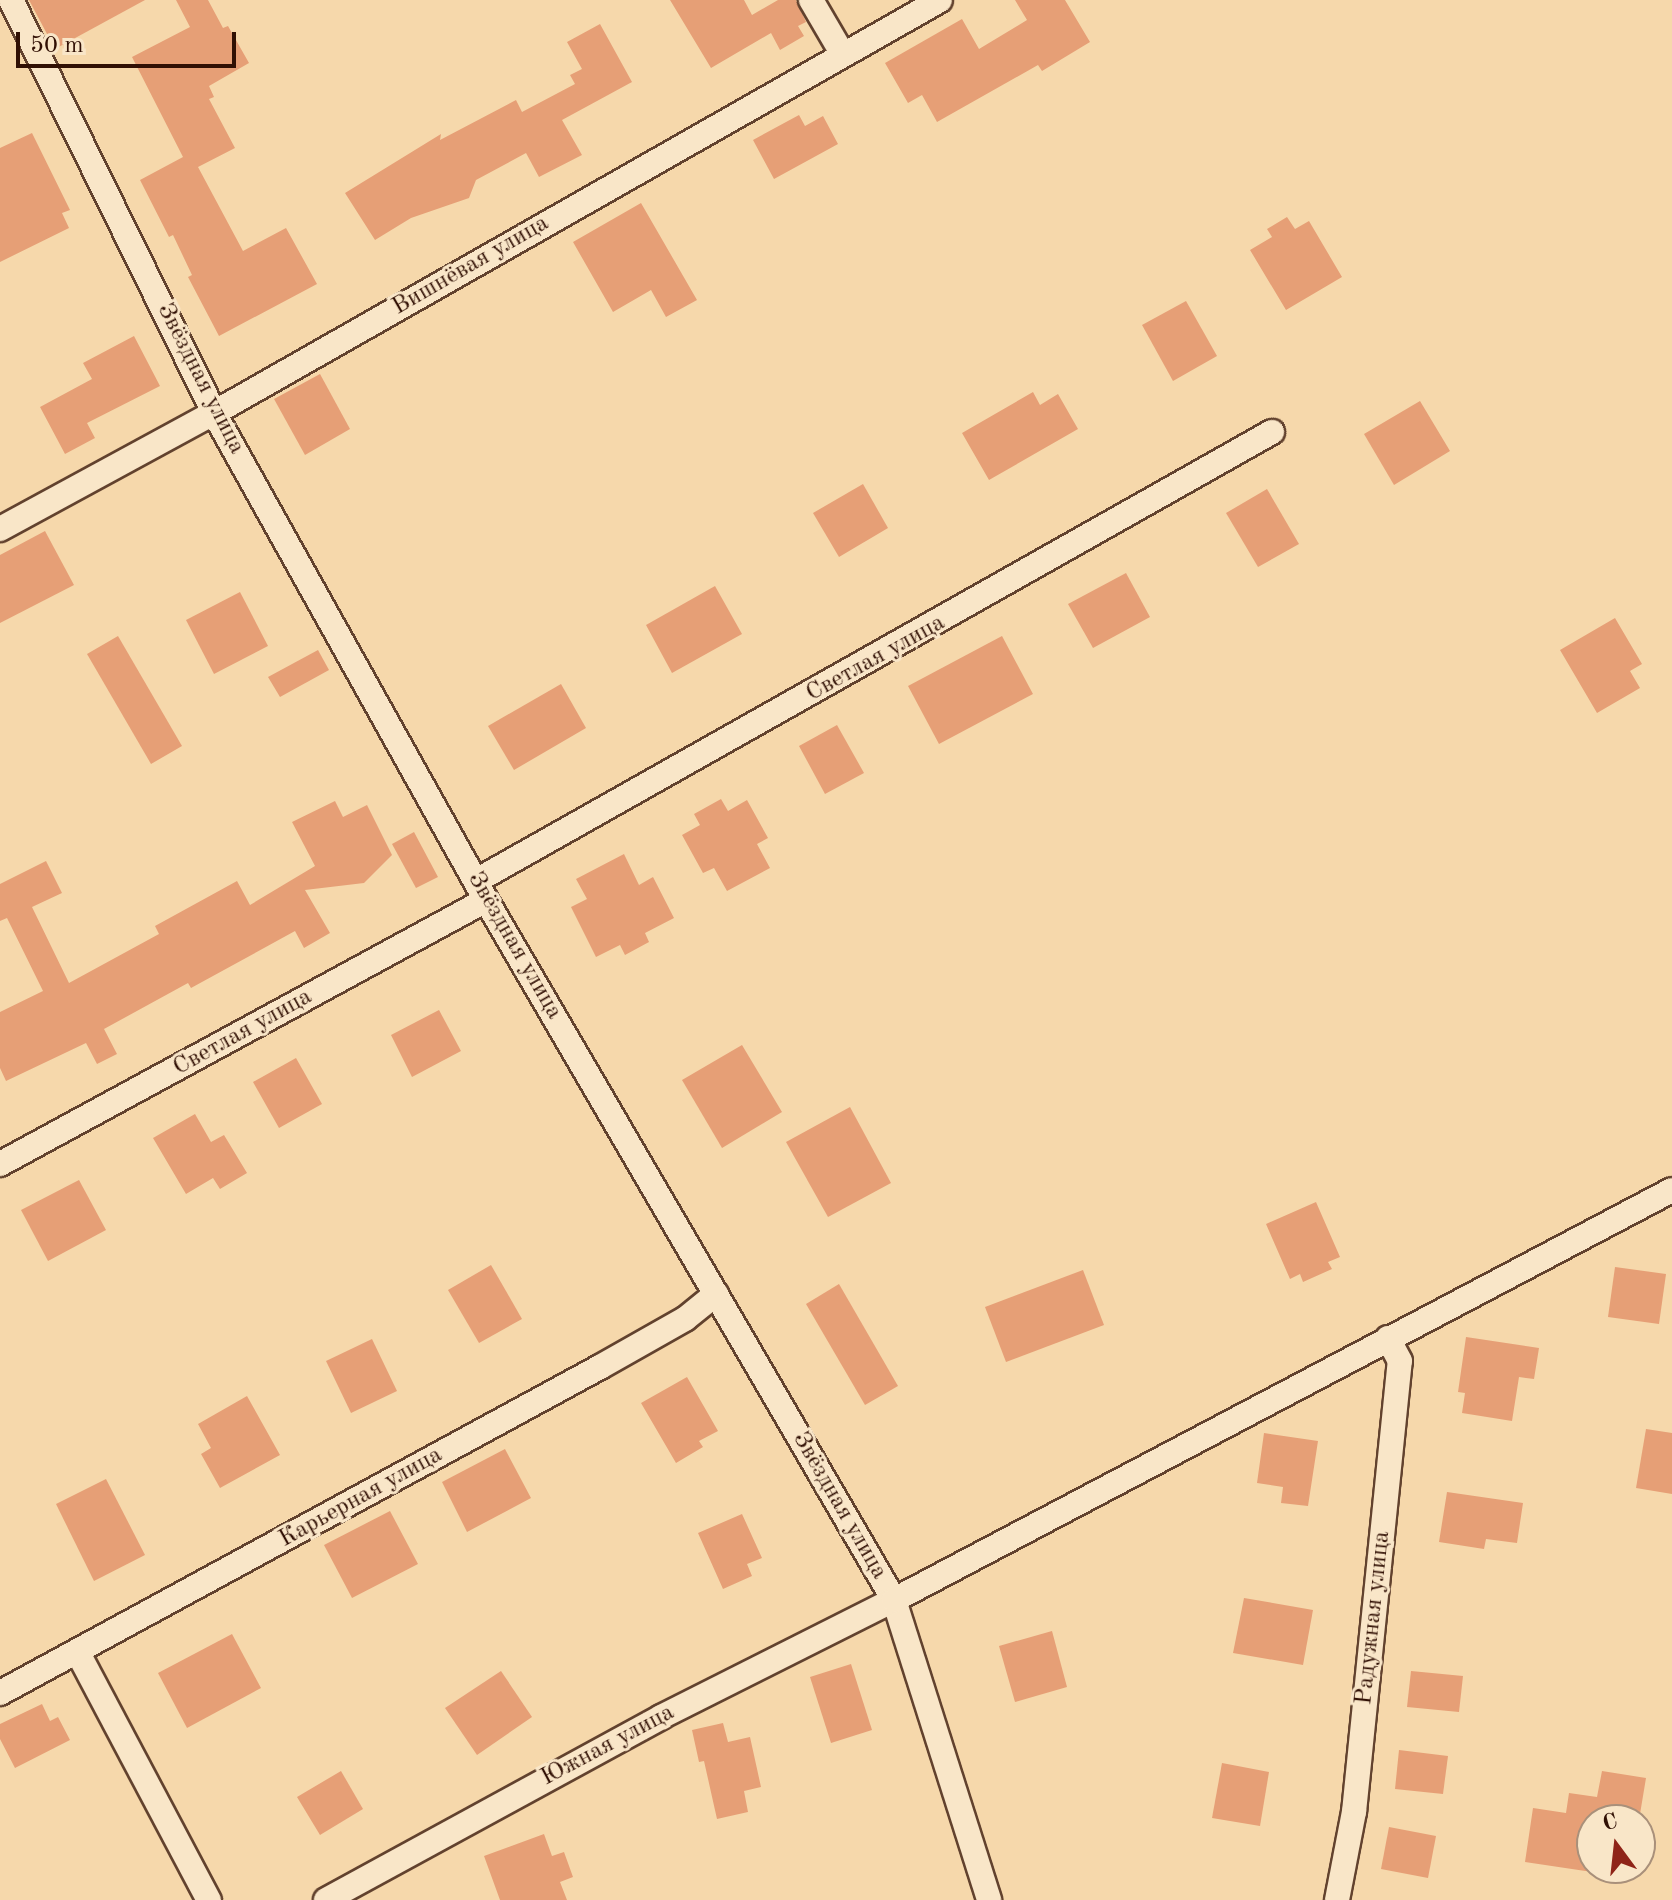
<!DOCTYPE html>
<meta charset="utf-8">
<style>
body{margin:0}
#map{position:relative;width:1672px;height:1900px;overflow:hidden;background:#f6d8ab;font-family:"Old Standard TT",serif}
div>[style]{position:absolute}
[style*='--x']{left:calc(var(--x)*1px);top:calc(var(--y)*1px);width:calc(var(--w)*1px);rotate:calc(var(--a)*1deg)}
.building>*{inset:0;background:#e69f76}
.roads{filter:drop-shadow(2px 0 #62422e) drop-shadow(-2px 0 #62422e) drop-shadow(0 2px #62422e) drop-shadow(0 -2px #62422e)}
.minor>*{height:24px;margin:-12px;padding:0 12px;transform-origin:12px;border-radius:12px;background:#f9e6c8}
span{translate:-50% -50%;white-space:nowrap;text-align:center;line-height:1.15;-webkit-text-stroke:6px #f9e6c8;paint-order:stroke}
.street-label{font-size:24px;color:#311004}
.north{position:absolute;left:1576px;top:1804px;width:80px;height:80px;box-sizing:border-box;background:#f9e6c8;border:2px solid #a9907a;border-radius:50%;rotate:345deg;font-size:22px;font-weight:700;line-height:32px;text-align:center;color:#311004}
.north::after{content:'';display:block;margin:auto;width:28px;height:36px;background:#8f2418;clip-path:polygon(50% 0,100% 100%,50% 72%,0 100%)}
.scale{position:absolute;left:16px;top:32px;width:220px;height:36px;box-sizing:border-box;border:4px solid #311004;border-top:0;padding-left:10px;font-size:24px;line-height:28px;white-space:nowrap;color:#311004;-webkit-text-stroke:6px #f9e6c8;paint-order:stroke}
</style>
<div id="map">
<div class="building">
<div style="clip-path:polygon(29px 0,145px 0,55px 49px)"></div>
<div style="clip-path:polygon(176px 0,208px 0,223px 28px,228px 26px,249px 63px,209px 86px,214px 97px,209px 99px,235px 148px,198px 167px,243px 251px,286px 228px,317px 284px,219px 336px,188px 277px,192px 275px,173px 235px,169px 237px,140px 180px,183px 157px,132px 57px,190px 27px)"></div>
<div style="clip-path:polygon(670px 0,744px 0,752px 15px,778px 0,796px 0,806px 22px,798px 26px,804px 36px,780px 50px,771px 33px,711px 68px)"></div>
<div style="clip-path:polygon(1015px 0,1065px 0,1090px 42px,1042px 71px,1038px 65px,937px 122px,922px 95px,908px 103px,885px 63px,962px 19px,979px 49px,1027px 20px)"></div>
<div style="clip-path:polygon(600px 24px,632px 82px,562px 120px,582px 155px,539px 177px,526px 153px,476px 180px,469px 198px,411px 218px,375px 240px,345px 193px,441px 134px,440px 140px,516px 100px,522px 112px,575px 84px,570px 75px,582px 69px,567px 42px)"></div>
<div style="clip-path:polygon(799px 115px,805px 126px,823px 116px,838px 144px,774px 179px,753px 140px)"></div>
<div style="clip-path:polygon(32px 133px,70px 210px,62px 213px,69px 228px,0 262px,0 148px)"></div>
<div style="clip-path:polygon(641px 203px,697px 300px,666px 317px,651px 290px,613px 312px,573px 242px)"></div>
<div style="clip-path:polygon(1287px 217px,1295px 229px,1309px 221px,1342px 277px,1286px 310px,1250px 250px,1272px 237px,1267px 229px)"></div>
<div style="clip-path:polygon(1186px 301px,1217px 356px,1173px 381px,1142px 325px)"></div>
<div style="clip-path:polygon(134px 336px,160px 386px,87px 423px,95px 438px,65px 454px,40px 407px,92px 379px,83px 363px)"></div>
<div style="clip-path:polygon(320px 374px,350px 429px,305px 455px,274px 399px)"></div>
<div style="clip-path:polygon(1033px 392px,1040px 405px,1058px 394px,1078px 429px,989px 480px,962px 433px)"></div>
<div style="clip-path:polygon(1420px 401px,1450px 451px,1394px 485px,1364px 434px)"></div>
<div style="clip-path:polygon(863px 484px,888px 528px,839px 557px,813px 513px)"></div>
<div style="clip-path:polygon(1267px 489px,1299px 544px,1258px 567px,1226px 513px)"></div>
<div style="clip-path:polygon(45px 531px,74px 585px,0 623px,0 555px)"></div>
<div style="clip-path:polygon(1126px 573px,1150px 617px,1093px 648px,1068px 604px)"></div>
<div style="clip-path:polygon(715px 586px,742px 634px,672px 673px,646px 625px)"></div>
<div style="clip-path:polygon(240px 592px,268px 646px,214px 674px,186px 620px)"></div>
<div style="clip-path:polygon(1615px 618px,1642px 664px,1630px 671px,1640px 688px,1597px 713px,1560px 650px)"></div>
<div style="clip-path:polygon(118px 636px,182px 746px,151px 764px,87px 654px)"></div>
<div style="clip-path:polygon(1002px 636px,1033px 694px,939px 744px,908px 686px)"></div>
<div style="clip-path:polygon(318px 650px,329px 670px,280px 697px,268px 677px)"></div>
<div style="clip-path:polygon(561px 684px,586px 728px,514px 770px,488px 726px)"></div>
<div style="clip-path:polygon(837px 725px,864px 773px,825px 794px,799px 746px)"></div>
<div style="clip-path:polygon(721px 799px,728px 811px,747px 800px,768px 838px,757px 844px,770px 868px,727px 891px,714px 868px,703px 873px,682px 835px,700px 825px,694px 814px)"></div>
<div style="clip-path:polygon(335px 801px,343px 817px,367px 805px,392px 855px,364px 883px,305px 890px,330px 933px,304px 948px,295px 931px,191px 988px,188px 983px,104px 1029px,117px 1054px,97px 1064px,86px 1043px,6px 1081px,0 1068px,0 1012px,43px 991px,7px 918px,0 921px,0 884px,46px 861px,62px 893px,32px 907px,69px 983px,159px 934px,155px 926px,237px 881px,250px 905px,315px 866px,292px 822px)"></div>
<div style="clip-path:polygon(414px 832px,438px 877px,416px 888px,392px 844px)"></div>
<div style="clip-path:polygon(624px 854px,639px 885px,653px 877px,674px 918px,645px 933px,649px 942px,625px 955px,620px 945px,596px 957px,571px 907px,587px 899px,576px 879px)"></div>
<div style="clip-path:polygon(439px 1010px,461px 1051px,412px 1077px,391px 1035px)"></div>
<div style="clip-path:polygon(742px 1045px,782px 1112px,722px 1148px,682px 1080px)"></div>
<div style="clip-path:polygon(296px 1058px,322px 1104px,279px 1128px,253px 1082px)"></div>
<div style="clip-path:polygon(850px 1107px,891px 1183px,828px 1217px,786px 1142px)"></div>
<div style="clip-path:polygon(195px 1114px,211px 1142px,224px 1135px,247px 1173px,220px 1189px,213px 1178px,186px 1194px,153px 1138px)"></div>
<div style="clip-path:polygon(79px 1180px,106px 1230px,48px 1261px,21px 1210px)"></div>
<div style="clip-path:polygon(1316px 1202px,1340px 1257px,1328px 1262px,1332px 1269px,1303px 1282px,1300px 1274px,1290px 1279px,1266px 1224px)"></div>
<div style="clip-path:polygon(491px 1265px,522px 1319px,479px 1343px,448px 1290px)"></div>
<div style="clip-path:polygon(1615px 1267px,1666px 1274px,1659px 1324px,1608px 1317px)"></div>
<div style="clip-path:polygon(1083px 1270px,1104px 1325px,1006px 1362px,985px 1307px)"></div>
<div style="clip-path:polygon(839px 1284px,898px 1386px,865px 1405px,806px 1304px)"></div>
<div style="clip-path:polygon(1466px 1337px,1539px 1348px,1534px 1379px,1519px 1377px,1512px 1421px,1462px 1413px,1465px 1393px,1458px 1392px)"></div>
<div style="clip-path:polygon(372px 1339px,397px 1391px,351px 1413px,326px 1361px)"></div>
<div style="clip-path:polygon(687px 1377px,718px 1431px,699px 1441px,703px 1447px,676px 1463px,641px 1403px)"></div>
<div style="clip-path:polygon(247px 1396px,280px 1455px,220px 1488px,201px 1454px,211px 1448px,198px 1424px)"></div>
<div style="clip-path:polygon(1646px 1429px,1672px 1433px,1672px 1494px,1636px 1488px)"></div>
<div style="clip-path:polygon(1264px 1433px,1318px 1441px,1308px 1506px,1281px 1503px,1283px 1487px,1257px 1483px)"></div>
<div style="clip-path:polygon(505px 1449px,531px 1498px,467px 1532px,442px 1482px)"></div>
<div style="clip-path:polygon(106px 1479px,145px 1555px,94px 1581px,56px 1504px)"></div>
<div style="clip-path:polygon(1447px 1492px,1523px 1503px,1517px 1543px,1486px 1539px,1484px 1549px,1439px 1542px)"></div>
<div style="clip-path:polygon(390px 1511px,418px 1564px,352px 1598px,324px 1545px)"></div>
<div style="clip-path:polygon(742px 1514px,762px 1558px,747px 1564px,752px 1576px,723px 1589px,698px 1533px)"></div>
<div style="clip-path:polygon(1244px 1598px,1313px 1610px,1303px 1665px,1233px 1653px)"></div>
<div style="clip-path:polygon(1052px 1631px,1067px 1687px,1015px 1702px,999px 1646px)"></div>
<div style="clip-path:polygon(232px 1634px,261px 1688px,187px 1728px,158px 1673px)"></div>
<div style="clip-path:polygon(851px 1664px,872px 1730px,831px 1743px,810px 1677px)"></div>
<div style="clip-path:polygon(501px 1671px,532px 1717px,477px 1755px,445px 1708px)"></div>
<div style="clip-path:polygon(1411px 1671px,1463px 1676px,1459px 1712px,1407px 1707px)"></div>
<div style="clip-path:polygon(42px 1704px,50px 1721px,58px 1717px,70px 1740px,15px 1768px,0 1739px,0 1724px)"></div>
<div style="clip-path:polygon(723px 1723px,728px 1742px,750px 1737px,761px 1787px,744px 1791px,748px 1812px,717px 1819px,704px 1761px,699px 1762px,692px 1730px)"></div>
<div style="clip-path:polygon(1399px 1750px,1448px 1756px,1443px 1794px,1395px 1789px)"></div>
<div style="clip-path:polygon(1222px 1763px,1269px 1772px,1260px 1826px,1212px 1818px)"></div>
<div style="clip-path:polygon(341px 1771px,363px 1809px,320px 1835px,297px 1797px)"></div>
<div style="clip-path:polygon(1602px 1771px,1646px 1778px,1640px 1814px,1603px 1808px,1601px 1820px,1592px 1820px,1592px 1872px,1525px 1862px,1533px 1808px,1566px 1813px,1569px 1793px,1597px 1797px)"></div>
<div style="clip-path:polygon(1389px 1827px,1436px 1836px,1428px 1878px,1381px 1869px)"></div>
<div style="clip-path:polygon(544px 1834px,552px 1856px,564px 1852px,573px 1877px,560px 1882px,567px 1900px,500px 1900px,484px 1856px)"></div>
</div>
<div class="roads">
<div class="minor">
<div style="--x:11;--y:0;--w:460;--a:63.8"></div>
<div style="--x:214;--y:413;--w:558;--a:60.82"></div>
<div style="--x:486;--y:900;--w:810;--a:59.76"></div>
<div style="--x:894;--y:1600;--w:315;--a:72.4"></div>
<div style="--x:811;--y:0;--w:61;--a:59.7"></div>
<div style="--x:0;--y:529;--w:243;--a:-28.5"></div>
<div style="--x:214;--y:413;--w:835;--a:-29.63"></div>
<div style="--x:476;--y:881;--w:914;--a:-29.43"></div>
<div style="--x:0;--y:1164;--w:553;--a:-28.51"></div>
<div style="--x:78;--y:1653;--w:280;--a:62.1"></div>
<div style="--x:0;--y:1693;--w:683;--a:-28.52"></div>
<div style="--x:600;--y:1367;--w:98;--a:-29.5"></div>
<div style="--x:685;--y:1319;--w:40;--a:-39"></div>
<div style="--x:326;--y:1900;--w:382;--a:-28.6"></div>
<div style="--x:661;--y:1717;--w:261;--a:-26.7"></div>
<div style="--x:894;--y:1600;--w:879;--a:-27.79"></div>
<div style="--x:1337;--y:1900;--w:90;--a:-79.1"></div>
<div style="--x:1354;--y:1812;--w:453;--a:-84.2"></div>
<div style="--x:1400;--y:1361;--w:26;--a:-118"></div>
</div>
</div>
<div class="street-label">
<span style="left:471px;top:266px;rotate:-30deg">Вишнёвая улица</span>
<span style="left:200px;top:379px;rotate:63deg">Звёздная улица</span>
<span style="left:876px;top:659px;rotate:-29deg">Светлая улица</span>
<span style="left:514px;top:946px;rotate:60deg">Звёздная улица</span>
<span style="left:243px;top:1033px;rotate:-29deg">Светлая улица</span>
<span style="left:361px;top:1498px;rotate:-29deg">Карьерная улица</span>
<span style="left:839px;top:1506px;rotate:60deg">Звёздная улица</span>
<span style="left:1374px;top:1618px;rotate:-84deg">Радужная улица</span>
<span style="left:608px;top:1746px;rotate:-28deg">Южная улица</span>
</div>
<div class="north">С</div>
<div class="scale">50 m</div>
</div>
